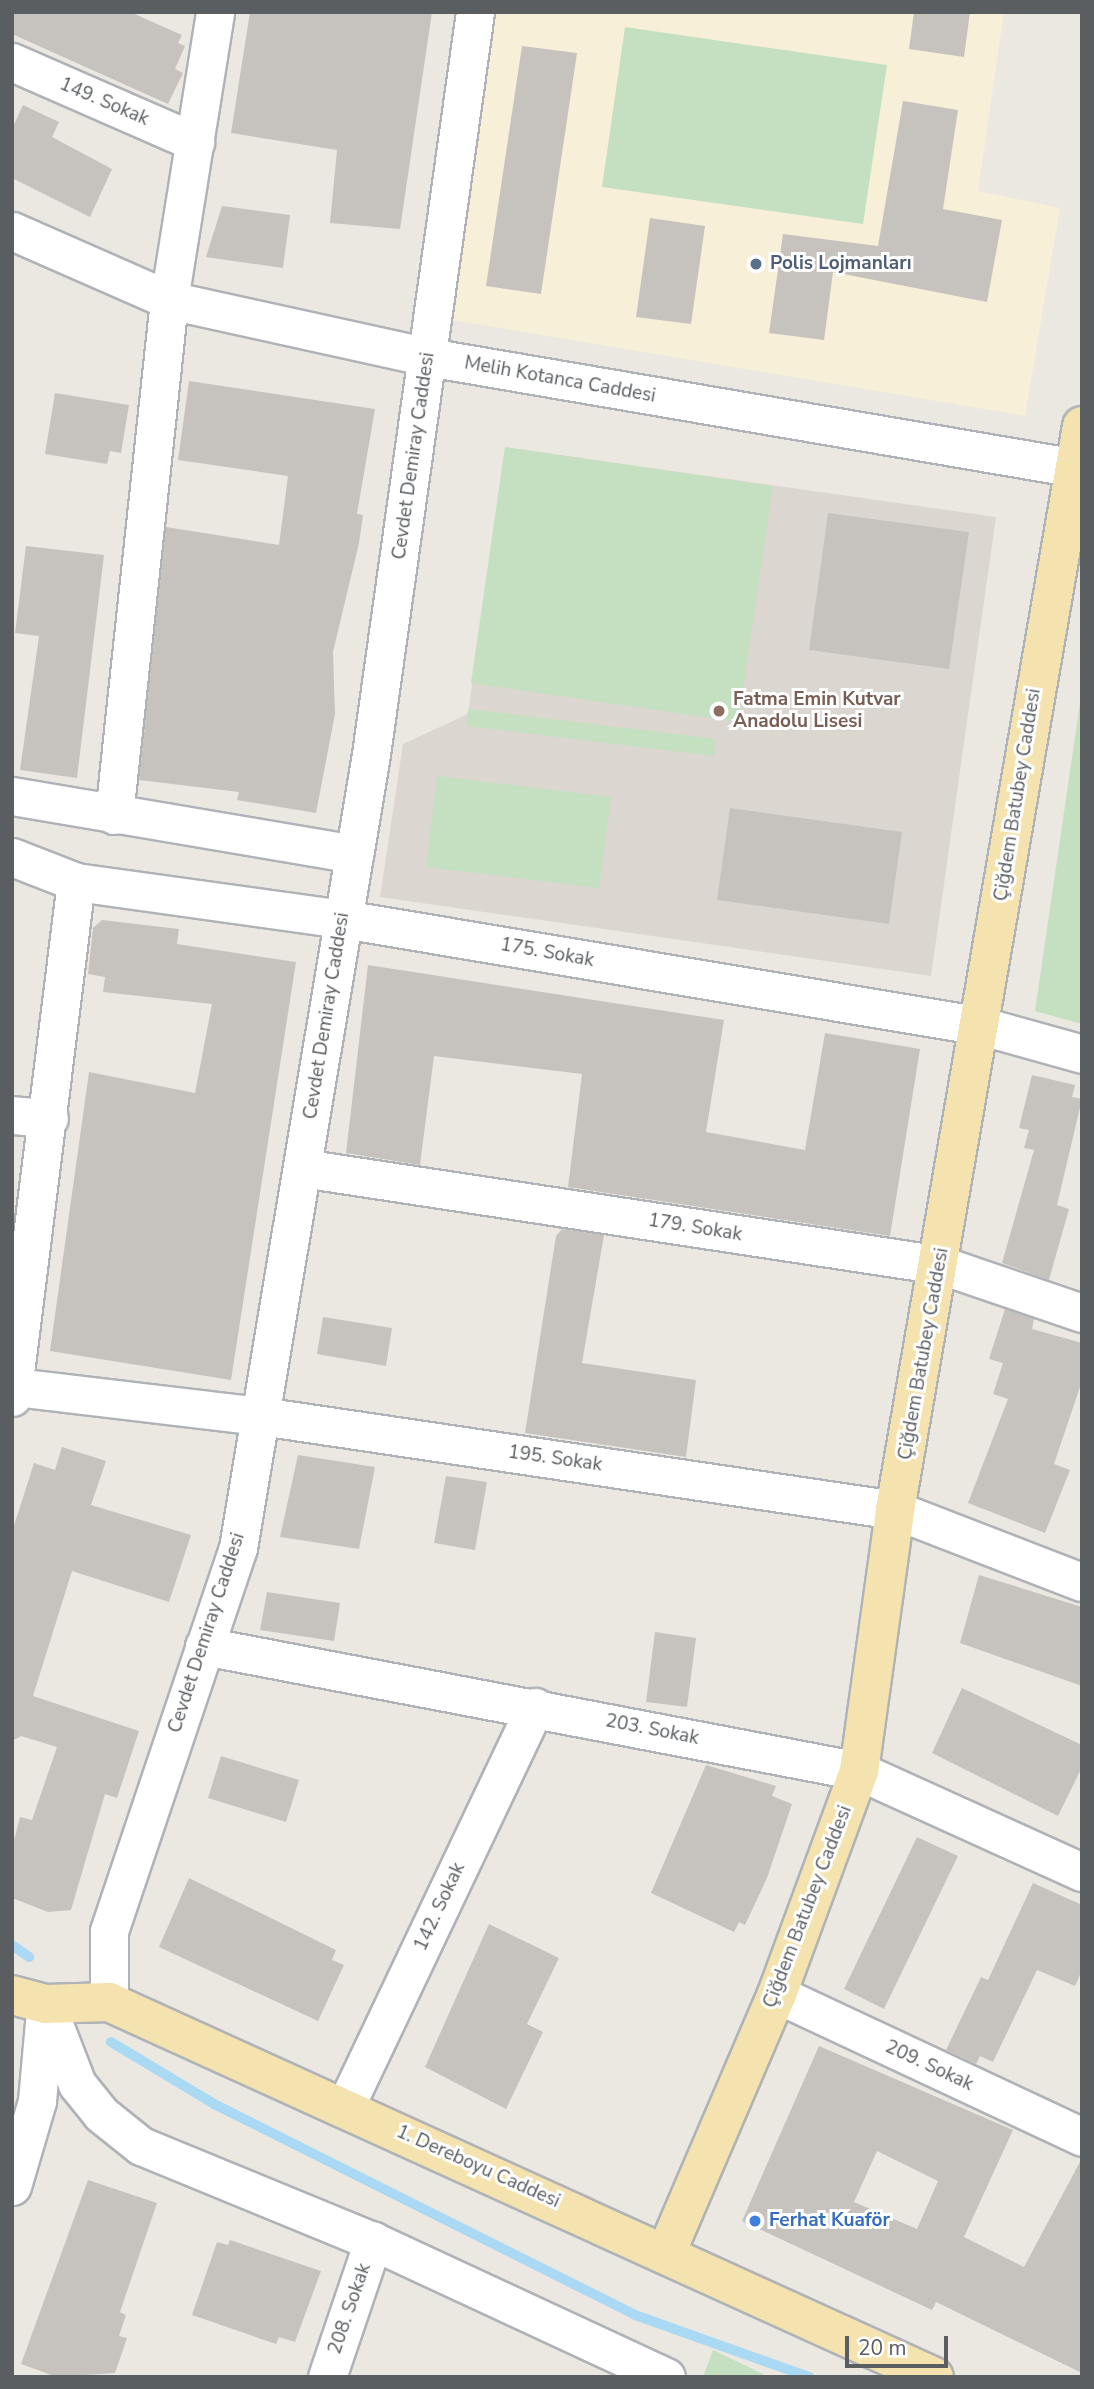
<!DOCTYPE html>
<meta charset="utf-8">
<style>
body{margin:0}
#map{position:relative;width:1094px;height:2389px;overflow:hidden;background:#ebe8e2;font-family:"Nunito Sans",sans-serif}
div>[style]{position:absolute}
[style*='--x']{left:calc(var(--x)*1px);top:calc(var(--y)*1px);width:calc(var(--w)*1px);rotate:calc(var(--a)*1deg)}
.commercial>*{inset:0;background:#f8efd9}
.education>*{inset:0;background:#dbd7d0}
.green>*{inset:0;background:#c4e0c1}
.stream>*{height:10px;margin:-5px;padding:0 5px;transform-origin:5px;border-radius:5px;background:#aad9f3}
.building>*{inset:0;background:#c6c3be}
.roads{filter:drop-shadow(2px 0 #afb2b6) drop-shadow(-2px 0 #afb2b6) drop-shadow(0 2px #afb2b6) drop-shadow(0 -2px #afb2b6)}
.minor>*{height:37px;margin:-18.5px;padding:0 18.5px;transform-origin:18.5px;border-radius:18.5px;background:#fff}
.major>*{height:38px;margin:-19px;padding:0 19px;transform-origin:19px;border-radius:19px;background:#f4e3ae}
.dots>*{width:19px;height:19px;translate:-50% -50%;box-sizing:border-box;border:4px solid #fff;border-radius:50%}
span{translate:-50% -50%;white-space:nowrap;text-align:center;line-height:1.15;-webkit-text-stroke:6px #fff;paint-order:stroke}
.street-label{font-size:19px;color:#5a5e61}
.service-label{font-size:19px;color:#4e5e75;font-weight:700}
.left{translate:0 -50%;text-align:left}
.education-label{font-size:19px;color:#785e54;font-weight:700}
.shop-label{font-size:19px;color:#366cbe;font-weight:700}
.frame{position:absolute;inset:0;border:14px solid #5a5e61;pointer-events:none}
.scale{position:absolute;left:845px;top:2336px;width:103px;height:32px;box-sizing:border-box;border:4px solid #5a5e61;border-top:0;padding-left:9px;font-size:21px;line-height:24px;white-space:nowrap;color:#5a5e61;-webkit-text-stroke:5px #fff;paint-order:stroke}
</style>
<div id="map">
<div class="commercial">
<div style="clip-path:polygon(496px 12px,1004px 12px,978px 191px,1060px 208px,1025px 416px,453px 320px)"></div>
</div>
<div class="education">
<div style="clip-path:polygon(505px 447px,996px 517px,931px 976px,380px 897px,403px 744px,468px 714px)"></div>
</div>
<div class="green">
<div style="clip-path:polygon(625px 27px,887px 65px,863px 224px,602px 187px)"></div>
<div style="clip-path:polygon(505px 447px,773px 486px,738px 722px,471px 683px)"></div>
<div style="clip-path:polygon(1082px 689px,1082px 1024px,1035px 1011px)"></div>
<div style="clip-path:polygon(468px 709px,716px 739px,714px 756px,467px 726px)"></div>
<div style="clip-path:polygon(437px 776px,611px 797px,599px 888px,426px 867px)"></div>
<div style="clip-path:polygon(713px 2350px,769px 2377px,703px 2377px)"></div>
</div>
<div class="stream">
<div style="--x:12;--y:1945;--w:21;--a:35"></div>
<div style="--x:111;--y:2042;--w:120;--a:31"></div>
<div style="--x:214;--y:2104;--w:471;--a:26.6"></div>
<div style="--x:635;--y:2315;--w:185;--a:19.6"></div>
</div>
<div class="building">
<div style="clip-path:polygon(12px 12px,130px 12px,182px 35px,178px 43px,185px 46px,175px 69px,183px 73px,168px 104px,12px 34px)"></div>
<div style="clip-path:polygon(250px 12px,432px 12px,400px 229px,330px 223px,337px 150px,231px 133px)"></div>
<div style="clip-path:polygon(914px 12px,970px 12px,964px 57px,909px 49px)"></div>
<div style="clip-path:polygon(522px 46px,577px 53px,541px 294px,486px 286px)"></div>
<div style="clip-path:polygon(903px 101px,958px 110px,943px 209px,1002px 220px,987px 302px,833px 272px,824px 340px,769px 333px,783px 234px,878px 246px)"></div>
<div style="clip-path:polygon(23px 105px,59px 122px,52px 137px,112px 169px,90px 217px,12px 178px,12px 129px)"></div>
<div style="clip-path:polygon(222px 206px,290px 215px,283px 268px,206px 257px)"></div>
<div style="clip-path:polygon(650px 218px,705px 226px,691px 324px,636px 317px)"></div>
<div style="clip-path:polygon(189px 381px,375px 409px,357px 514px,363px 515px,359px 543px,333px 652px,335px 714px,316px 813px,237px 800px,239px 792px,139px 780px,166px 527px,279px 545px,288px 476px,178px 460px)"></div>
<div style="clip-path:polygon(55px 393px,129px 405px,121px 453px,110px 451px,107px 464px,45px 454px)"></div>
<div style="clip-path:polygon(828px 513px,969px 532px,949px 669px,809px 650px)"></div>
<div style="clip-path:polygon(26px 546px,104px 555px,77px 778px,20px 770px,39px 636px,15px 633px)"></div>
<div style="clip-path:polygon(730px 808px,902px 832px,889px 924px,717px 900px)"></div>
<div style="clip-path:polygon(102px 920px,179px 929px,177px 944px,296px 962px,231px 1380px,50px 1351px,89px 1072px,195px 1093px,212px 1004px,103px 992px,105px 977px,88px 974px,93px 928px)"></div>
<div style="clip-path:polygon(368px 965px,724px 1020px,706px 1132px,805px 1150px,825px 1033px,920px 1049px,890px 1236px,568px 1187px,582px 1074px,434px 1056px,420px 1165px,346px 1153px)"></div>
<div style="clip-path:polygon(1032px 1075px,1075px 1085px,1072px 1097px,1082px 1099px,1057px 1205px,1069px 1209px,1049px 1280px,1002px 1263px,1034px 1150px,1024px 1148px,1029px 1130px,1019px 1128px)"></div>
<div style="clip-path:polygon(562px 1229px,604px 1235px,582px 1363px,696px 1380px,686px 1457px,525px 1433px,556px 1236px)"></div>
<div style="clip-path:polygon(1005px 1309px,1034px 1319px,1032px 1329px,1082px 1343px,1082px 1381px,1054px 1464px,1070px 1470px,1045px 1533px,968px 1503px,1008px 1399px,993px 1394px,1003px 1363px,989px 1359px)"></div>
<div style="clip-path:polygon(323px 1317px,392px 1328px,386px 1366px,317px 1354px)"></div>
<div style="clip-path:polygon(62px 1447px,106px 1461px,91px 1505px,191px 1535px,169px 1602px,72px 1571px,33px 1696px,139px 1731px,117px 1798px,105px 1794px,71px 1910px,48px 1912px,12px 1898px,12px 1848px,20px 1817px,32px 1820px,57px 1747px,21px 1736px,12px 1741px,12px 1532px,34px 1463px,55px 1470px)"></div>
<div style="clip-path:polygon(298px 1455px,375px 1467px,359px 1549px,280px 1537px)"></div>
<div style="clip-path:polygon(446px 1476px,487px 1482px,475px 1550px,434px 1543px)"></div>
<div style="clip-path:polygon(979px 1575px,1082px 1607px,1082px 1686px,960px 1643px)"></div>
<div style="clip-path:polygon(267px 1592px,340px 1603px,334px 1641px,260px 1630px)"></div>
<div style="clip-path:polygon(655px 1632px,696px 1638px,687px 1707px,646px 1702px)"></div>
<div style="clip-path:polygon(962px 1688px,1082px 1745px,1082px 1767px,1058px 1816px,932px 1753px)"></div>
<div style="clip-path:polygon(221px 1756px,299px 1780px,286px 1822px,208px 1798px)"></div>
<div style="clip-path:polygon(706px 1765px,776px 1786px,772px 1796px,792px 1804px,767px 1878px,745px 1925px,739px 1922px,734px 1932px,651px 1893px)"></div>
<div style="clip-path:polygon(917px 1837px,958px 1856px,884px 2009px,844px 1989px)"></div>
<div style="clip-path:polygon(189px 1878px,336px 1950px,332px 1960px,344px 1965px,318px 2021px,159px 1947px)"></div>
<div style="clip-path:polygon(1033px 1883px,1082px 1905px,1082px 1970px,1075px 1986px,1037px 1970px,993px 2062px,980px 2056px,976px 2064px,946px 2050px,981px 1977px,988px 1980px)"></div>
<div style="clip-path:polygon(489px 1924px,559px 1958px,527px 2024px,543px 2032px,506px 2109px,425px 2067px)"></div>
<div style="clip-path:polygon(evenodd,819px 2046px,1013px 2130px,964px 2237px,1024px 2267px,1082px 2158px,1082px 2373px,936px 2302px,932px 2310px,742px 2221px,819px 2046px,877px 2151px,938px 2181px,917px 2229px,854px 2202px,877px 2151px)"></div>
<div style="clip-path:polygon(88px 2180px,157px 2203px,120px 2312px,126px 2315px,119px 2336px,127px 2338px,115px 2373px,57px 2377px,21px 2364px)"></div>
<div style="clip-path:polygon(230px 2240px,321px 2271px,295px 2342px,279px 2337px,276px 2344px,192px 2315px,217px 2242px,228px 2245px)"></div>
</div>
<div class="roads">
<div class="minor">
<div style="--x:12;--y:62;--w:200;--a:23.6"></div>
<div style="--x:12;--y:231;--w:171;--a:23.7"></div>
<div style="--x:169;--y:300;--w:265;--a:12.4"></div>
<div style="--x:428;--y:357;--w:664;--a:9.72"></div>
<div style="--x:12;--y:796;--w:347;--a:9.6"></div>
<div style="--x:114;--y:815;--w:518;--a:-83.9"></div>
<div style="--x:169;--y:300;--w:292;--a:-80.9"></div>
<div style="--x:12;--y:857;--w:69;--a:21.3"></div>
<div style="--x:76;--y:882;--w:270;--a:7.9"></div>
<div style="--x:343;--y:919;--w:648;--a:9.51"></div>
<div style="--x:982;--y:1026;--w:104;--a:15.6"></div>
<div style="--x:12;--y:1115;--w:37;--a:5"></div>
<div style="--x:302;--y:1168;--w:646;--a:8.63"></div>
<div style="--x:941;--y:1265;--w:149;--a:18.8"></div>
<div style="--x:16;--y:1387;--w:247;--a:6.8"></div>
<div style="--x:261;--y:1416;--w:641;--a:8.43"></div>
<div style="--x:895;--y:1510;--w:200;--a:21.1"></div>
<div style="--x:12;--y:1397;--w:519;--a:-82.92"></div>
<div style="--x:204;--y:1646;--w:667;--a:10.8"></div>
<div style="--x:859;--y:1771;--w:245;--a:24.4"></div>
<div style="--x:777;--y:1994;--w:337;--a:25.1"></div>
<div style="--x:109;--y:2002;--w:71;--a:-90"></div>
<div style="--x:109;--y:1931;--w:404;--a:-71.4"></div>
<div style="--x:238;--y:1548;--w:805;--a:-80.49"></div>
<div style="--x:371;--y:754;--w:749;--a:-82.02"></div>
<div style="--x:46;--y:2004;--w:86;--a:68.8"></div>
<div style="--x:77;--y:2084;--w:38;--a:51"></div>
<div style="--x:101;--y:2114;--w:51;--a:38.7"></div>
<div style="--x:141;--y:2146;--w:251;--a:22.3"></div>
<div style="--x:373;--y:2241;--w:323;--a:24.9"></div>
<div style="--x:345;--y:2107;--w:443;--a:-64.6"></div>
<div style="--x:12;--y:2186;--w:89;--a:-73.6"></div>
<div style="--x:37;--y:2101;--w:89;--a:-84.9"></div>
<div style="--x:327;--y:2377;--w:144;--a:-71.3"></div>
</div>
<div class="major">
<div style="--x:12;--y:1995;--w:35;--a:15"></div>
<div style="--x:46;--y:2004;--w:63;--a:-1.8"></div>
<div style="--x:109;--y:2002;--w:906;--a:24.44"></div>
<div style="--x:666;--y:2253;--w:282;--a:-66.8"></div>
<div style="--x:777;--y:1994;--w:238;--a:-69.8"></div>
<div style="--x:859;--y:1771;--w:263;--a:-82.1"></div>
<div style="--x:895;--y:1510;--w:1100;--a:-80.21"></div>
</div>
</div>
<div class="dots">
<div style="left:756px;top:264px;background:#5c6f8a"></div>
<div style="left:719px;top:711px;background:#8d6e63"></div>
<div style="left:755px;top:2221px;background:#3f7fe0"></div>
</div>
<div class="street-label">
<span style="left:104px;top:102px;rotate:23deg">149. Sokak</span>
<span style="left:560px;top:380px;rotate:10deg">Melih Kotanca Caddesi</span>
<span style="left:414px;top:456px;rotate:-82deg">Cevdet Demiray Caddesi</span>
<span style="left:1018px;top:795px;rotate:-81deg">Çiğdem Batubey Caddesi</span>
<span style="left:547px;top:953px;rotate:10deg">175. Sokak</span>
<span style="left:327px;top:1016px;rotate:-81deg">Cevdet Demiray Caddesi</span>
<span style="left:695px;top:1228px;rotate:9deg">179. Sokak</span>
<span style="left:924px;top:1354px;rotate:-80deg">Çiğdem Batubey Caddesi</span>
<span style="left:555px;top:1459px;rotate:8deg">195. Sokak</span>
<span style="left:207px;top:1633px;rotate:-72deg">Cevdet Demiray Caddesi</span>
<span style="left:652px;top:1730px;rotate:11deg">203. Sokak</span>
<span style="left:440px;top:1907px;rotate:-65deg">142. Sokak</span>
<span style="left:808px;top:1907px;rotate:-69deg">Çiğdem Batubey Caddesi</span>
<span style="left:929px;top:2066px;rotate:25deg">209. Sokak</span>
<span style="left:478px;top:2167px;rotate:24deg">1. Dereboyu Caddesi</span>
<span style="left:350px;top:2309px;rotate:-71deg">208. Sokak</span>
</div>
<div class="service-label">
<span class="left" style="left:770px;top:264px">Polis Lojmanları</span>
</div>
<div class="education-label">
<span class="left" style="left:733px;top:711px">Fatma Emin Kutvar<br>Anadolu Lisesi</span>
</div>
<div class="shop-label">
<span class="left" style="left:769px;top:2221px">Ferhat Kuaför</span>
</div>
<div class="frame"></div>
<div class="scale">20 m</div>
</div>
